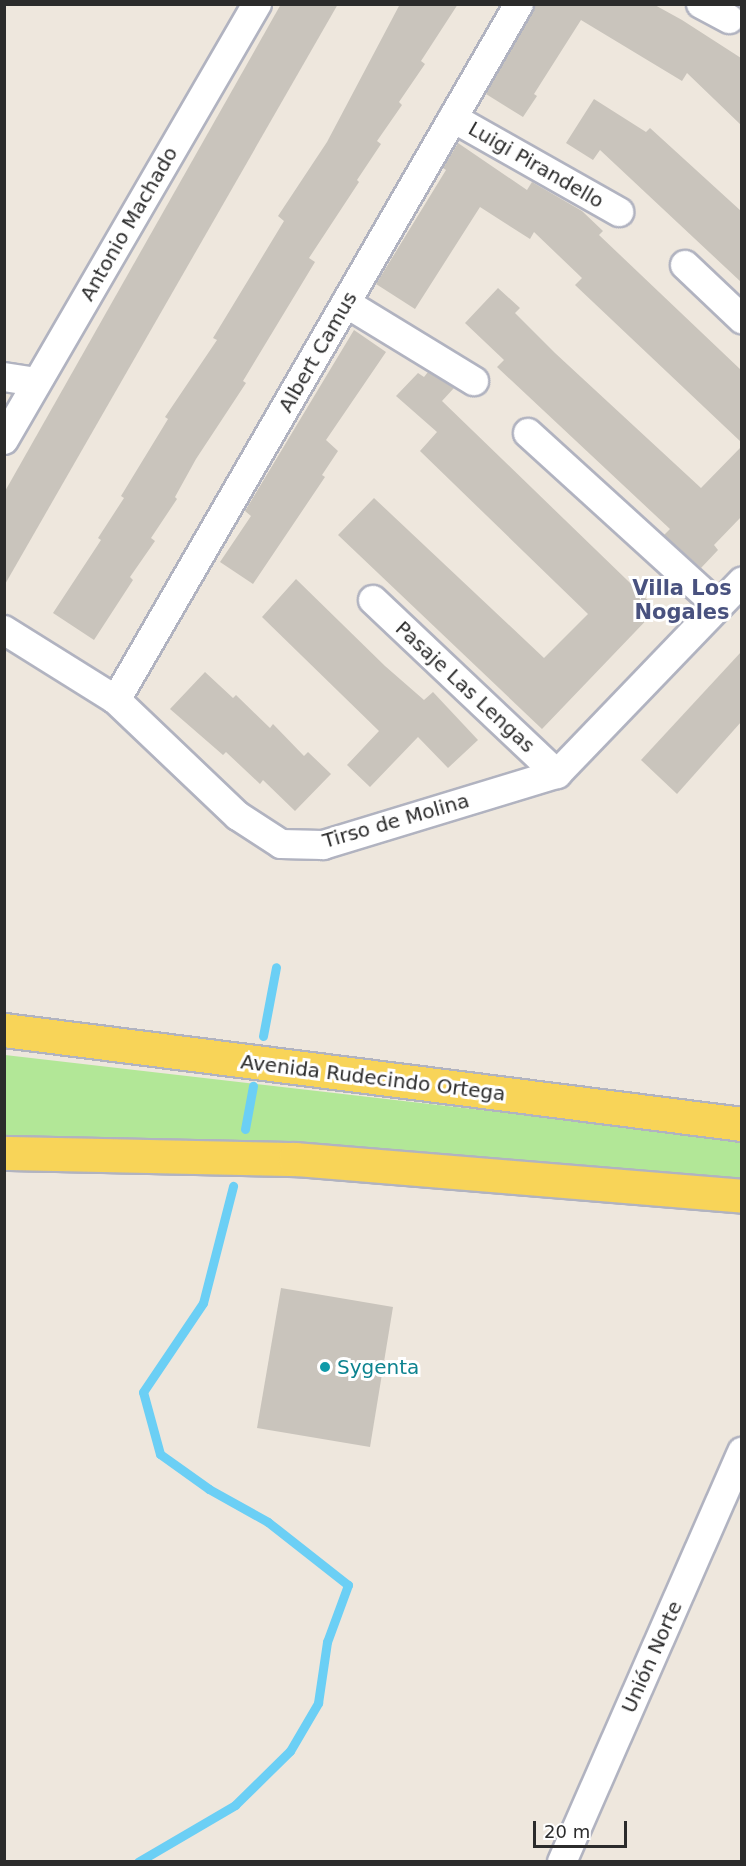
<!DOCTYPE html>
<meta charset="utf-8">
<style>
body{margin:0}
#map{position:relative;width:746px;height:1866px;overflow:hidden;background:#eee7dd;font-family:"DejaVu Sans",sans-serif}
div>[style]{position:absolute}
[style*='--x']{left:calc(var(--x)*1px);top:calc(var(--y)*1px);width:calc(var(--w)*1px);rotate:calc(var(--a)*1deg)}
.green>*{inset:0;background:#b2e797}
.stream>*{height:9px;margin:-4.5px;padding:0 4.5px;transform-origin:4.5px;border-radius:4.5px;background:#6bcff5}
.building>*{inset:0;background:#c9c4bc}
.roads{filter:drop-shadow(2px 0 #b1b3c0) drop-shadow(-2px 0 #b1b3c0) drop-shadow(0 2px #b1b3c0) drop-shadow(0 -2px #b1b3c0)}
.minor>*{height:28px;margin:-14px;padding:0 14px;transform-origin:14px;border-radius:14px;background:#fff}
.primary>*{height:33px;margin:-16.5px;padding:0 16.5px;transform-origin:16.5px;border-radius:16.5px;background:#f8d458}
.dots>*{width:16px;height:16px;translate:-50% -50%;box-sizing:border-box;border:3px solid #fff;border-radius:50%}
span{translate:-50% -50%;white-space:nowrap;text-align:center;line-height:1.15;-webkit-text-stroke:6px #fff;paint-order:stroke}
.street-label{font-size:20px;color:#2b2b2b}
.culture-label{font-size:20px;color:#0d838f}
.left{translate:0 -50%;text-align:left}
.neighbourhood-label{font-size:21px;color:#49527f;font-weight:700}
.frame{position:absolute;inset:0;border:6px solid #2b2b2b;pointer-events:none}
.scale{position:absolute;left:533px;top:1821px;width:94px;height:27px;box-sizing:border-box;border:3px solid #2b2b2b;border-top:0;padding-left:8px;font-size:18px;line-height:21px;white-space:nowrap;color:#2b2b2b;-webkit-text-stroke:4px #fff;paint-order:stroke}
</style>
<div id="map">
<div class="green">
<div style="clip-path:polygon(5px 1055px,741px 1140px,741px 1183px,5px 1141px)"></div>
</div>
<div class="stream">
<div style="--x:263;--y:1036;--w:70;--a:-79.3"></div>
<div style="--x:245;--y:1129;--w:44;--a:-79.5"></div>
<div style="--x:138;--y:1862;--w:113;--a:-30.4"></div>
<div style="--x:235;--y:1805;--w:77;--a:-44.5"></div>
<div style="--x:290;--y:1751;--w:56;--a:-59.7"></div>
<div style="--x:318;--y:1703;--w:62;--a:-81.6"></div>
<div style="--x:327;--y:1642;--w:61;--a:-69.8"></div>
<div style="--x:348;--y:1585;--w:102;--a:-141.8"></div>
<div style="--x:268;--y:1522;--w:68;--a:-150.8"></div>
<div style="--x:209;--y:1489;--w:60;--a:-144.5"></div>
<div style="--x:160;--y:1454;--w:64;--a:-105.3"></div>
<div style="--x:143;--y:1392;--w:107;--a:-56"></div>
<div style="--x:203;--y:1303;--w:121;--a:-75.6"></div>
</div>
<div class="building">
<div style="clip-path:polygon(281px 4px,338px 4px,4px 586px,4px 493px)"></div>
<div style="clip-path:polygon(400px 4px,458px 4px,421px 61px,425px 64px,399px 102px,402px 105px,377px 141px,381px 144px,357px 180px,359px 182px,309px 258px,315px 262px,243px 381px,246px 383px,196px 459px,175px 497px,177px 499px,151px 538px,155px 541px,130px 577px,133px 580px,94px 640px,53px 613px,101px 540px,98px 538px,124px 498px,121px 496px,168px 419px,165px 417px,217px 340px,213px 338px,284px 221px,278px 216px,327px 142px)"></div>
<div style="clip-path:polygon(535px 4px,653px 4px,682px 20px,741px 58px,741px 125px,687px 73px,682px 81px,581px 20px,534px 94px,537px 96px,523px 117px,486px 94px)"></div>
<div style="clip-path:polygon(594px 99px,646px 132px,650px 128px,741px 211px,741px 282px,600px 150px,593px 160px,566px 143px)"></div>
<div style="clip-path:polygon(458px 143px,527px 190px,532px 182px,582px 211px,603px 231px,599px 235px,741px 370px,741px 442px,575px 285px,582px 278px,534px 232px,530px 239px,480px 207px,415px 309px,376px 284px,446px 170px,443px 168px)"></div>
<div style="clip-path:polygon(498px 288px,520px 308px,515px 313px,555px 353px,701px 488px,741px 447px,741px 517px,714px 545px,718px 550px,701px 568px,664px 535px,670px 529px,497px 367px,504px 360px,465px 323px)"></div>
<div style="clip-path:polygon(354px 330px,386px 352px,326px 440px,338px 451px,322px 475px,325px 477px,253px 584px,220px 562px,251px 516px,245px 511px)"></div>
<div style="clip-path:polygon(428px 372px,454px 388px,442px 401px,657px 609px,542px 729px,338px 535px,374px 498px,544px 658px,588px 614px,420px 451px,437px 432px,396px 396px,418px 373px,424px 377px)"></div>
<div style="clip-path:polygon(296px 579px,385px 666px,424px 700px,433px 692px,478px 740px,448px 768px,418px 737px,370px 787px,347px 765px,379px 731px,262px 617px)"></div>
<div style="clip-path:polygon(741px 652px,741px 722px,677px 794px,641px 760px)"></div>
<div style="clip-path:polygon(205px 672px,233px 698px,236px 695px,270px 728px,273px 724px,304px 756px,308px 752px,331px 774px,295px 811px,263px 780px,260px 784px,226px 752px,223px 755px,170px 709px)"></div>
<div style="clip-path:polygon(281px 1288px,393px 1307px,370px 1447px,257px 1428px)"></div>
</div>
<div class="roads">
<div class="minor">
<div style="--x:701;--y:4;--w:32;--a:28"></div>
<div style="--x:453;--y:118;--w:191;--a:29.5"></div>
<div style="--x:685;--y:265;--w:79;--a:43.5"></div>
<div style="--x:346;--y:303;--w:150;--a:31.4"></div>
<div style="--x:4;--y:377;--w:33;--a:9"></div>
<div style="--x:528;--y:433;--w:257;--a:42.3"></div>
<div style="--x:4;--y:440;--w:504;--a:-59.87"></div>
<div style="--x:373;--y:600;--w:253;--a:43.4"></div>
<div style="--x:4;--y:630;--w:132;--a:32"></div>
<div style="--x:116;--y:700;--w:168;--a:43.6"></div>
<div style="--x:238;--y:816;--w:51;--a:33.1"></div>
<div style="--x:281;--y:844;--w:42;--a:1.4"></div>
<div style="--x:323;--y:845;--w:245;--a:-16.9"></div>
<div style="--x:557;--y:774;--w:267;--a:-46.1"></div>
<div style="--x:116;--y:700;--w:804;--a:-59.93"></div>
<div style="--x:562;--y:1862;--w:448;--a:-66.3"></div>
</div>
<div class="primary">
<div style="--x:4;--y:1030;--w:744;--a:7.26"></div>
<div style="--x:4;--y:1153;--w:291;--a:1.2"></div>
<div style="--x:295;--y:1159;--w:449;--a:4.7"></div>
</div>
</div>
<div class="dots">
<div style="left:325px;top:1367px;background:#0f9aa8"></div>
</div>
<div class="street-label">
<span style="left:536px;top:165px;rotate:30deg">Luigi Pirandello</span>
<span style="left:129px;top:224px;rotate:-60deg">Antonio Machado</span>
<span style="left:318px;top:352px;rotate:-60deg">Albert Camus</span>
<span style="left:465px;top:687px;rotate:43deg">Pasaje Las Lengas</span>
<span style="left:396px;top:821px;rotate:-16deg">Tirso de Molina</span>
<span style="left:373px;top:1078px;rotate:7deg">Avenida Rudecindo Ortega</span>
<span style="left:652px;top:1657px;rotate:-66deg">Unión Norte</span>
</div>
<div class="culture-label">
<span class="left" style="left:337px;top:1367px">Sygenta</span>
</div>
<div class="neighbourhood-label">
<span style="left:682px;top:600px">Villa Los<br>Nogales</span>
</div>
<div class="frame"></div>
<div class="scale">20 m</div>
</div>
